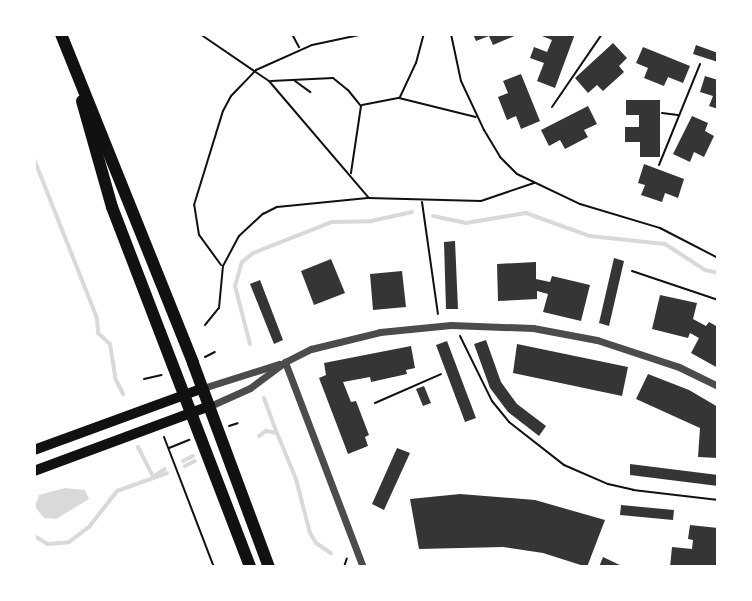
<!DOCTYPE html>
<style>
body{margin:0}
#map{position:relative;width:752px;height:601px;overflow:hidden;background:#fff;font-family:"Source Sans 3",sans-serif}
div>[style]{position:absolute}
[style*='--x']{left:calc(var(--x)*1px);top:calc(var(--y)*1px);width:calc(var(--w)*1px);rotate:calc(var(--a)*1deg)}
.water>*{inset:0;background:#d9d9d9}
.stream>*{height:4px;margin:-2px;padding:0 2px;transform-origin:2px;border-radius:2px;background:#d9d9d9}
.building>*{inset:0;background:#353535}
.path>*{height:2px;margin:-1px;padding:0 1px;transform-origin:1px;border-radius:1px;background:#111}
.minor>*{height:7px;margin:-3.5px;padding:0 3.5px;transform-origin:3.5px;border-radius:3.5px;background:#4c4c4c}
.secondary>*{height:10px;margin:-5px;padding:0 5px;transform-origin:5px;border-radius:5px;background:#111}
.primary>*{height:12px;margin:-6px;padding:0 6px;transform-origin:6px;border-radius:6px;background:#111}
span{translate:-50% -50%;white-space:nowrap;text-align:center;line-height:1.15;-webkit-text-stroke:6px #fff;paint-order:stroke}
.frame{position:absolute;inset:0;border:36px solid #fff;pointer-events:none}
</style>
<div id="map">
<div class="water">
<div style="clip-path:polygon(65px 488px,85px 490px,89px 499px,56px 519px,44px 518px,35px 507px,39px 495px)"></div>
</div>
<div class="stream">
<div style="--x:34;--y:159;--w:171;--a:68.4"></div>
<div style="--x:97;--y:318;--w:15;--a:86"></div>
<div style="--x:98;--y:333;--w:16;--a:43"></div>
<div style="--x:110;--y:344;--w:36;--a:81"></div>
<div style="--x:116;--y:380;--w:16;--a:63"></div>
<div style="--x:433;--y:216;--w:34;--a:12"></div>
<div style="--x:466;--y:223;--w:61;--a:-9.5"></div>
<div style="--x:526;--y:213;--w:68;--a:19.8"></div>
<div style="--x:590;--y:236;--w:75;--a:6.1"></div>
<div style="--x:665;--y:244;--w:48;--a:33"></div>
<div style="--x:705;--y:270;--w:13;--a:13"></div>
<div style="--x:250;--y:344;--w:60;--a:-104.5"></div>
<div style="--x:235;--y:286;--w:25;--a:-74"></div>
<div style="--x:242;--y:262;--w:14;--a:-39"></div>
<div style="--x:253;--y:253;--w:85;--a:-21.4"></div>
<div style="--x:332;--y:222;--w:39;--a:-1"></div>
<div style="--x:371;--y:221;--w:42;--a:-12.4"></div>
<div style="--x:264;--y:398;--w:37;--a:70"></div>
<div style="--x:259;--y:436;--w:9;--a:-36"></div>
<div style="--x:266;--y:431;--w:11;--a:10"></div>
<div style="--x:277;--y:433;--w:50;--a:67.6"></div>
<div style="--x:296;--y:479;--w:56;--a:75.5"></div>
<div style="--x:310;--y:533;--w:12;--a:59"></div>
<div style="--x:316;--y:543;--w:18;--a:34"></div>
<div style="--x:138;--y:447;--w:34;--a:63"></div>
<div style="--x:153;--y:477;--w:14;--a:-34"></div>
<div style="--x:183;--y:461;--w:11;--a:-27"></div>
<div style="--x:185;--y:466;--w:11;--a:-27"></div>
<div style="--x:34;--y:536;--w:16;--a:30"></div>
<div style="--x:48;--y:544;--w:21;--a:-5"></div>
<div style="--x:69;--y:542;--w:25;--a:-37"></div>
<div style="--x:89;--y:527;--w:46;--a:-52.1"></div>
<div style="--x:117;--y:491;--w:53;--a:-19.8"></div>
</div>
<div class="building">
<div style="clip-path:polygon(473px 34px,519px 34px,493px 45px,489px 36px,476px 41px)"></div>
<div style="clip-path:polygon(537px 34px,575px 34px,555px 88px,537px 81px,544px 63px,530px 58px,534px 47px,547px 52px,552px 40px)"></div>
<div style="clip-path:polygon(613px 43px,627px 58px,619px 66px,624px 72px,603px 91px,597px 85px,588px 93px,575px 78px)"></div>
<div style="clip-path:polygon(696px 45px,718px 53px,718px 62px,693px 54px)"></div>
<div style="clip-path:polygon(643px 47px,690px 66px,683px 83px,668px 77px,664px 86px,644px 78px,648px 68px,636px 63px)"></div>
<div style="clip-path:polygon(521px 74px,540px 121px,521px 129px,516px 116px,507px 120px,498px 97px,508px 93px,503px 81px)"></div>
<div style="clip-path:polygon(705px 76px,718px 80px,718px 109px,709px 106px,713px 96px,700px 92px)"></div>
<div style="clip-path:polygon(626px 100px,660px 100px,660px 157px,640px 157px,640px 142px,625px 142px,625px 127px,639px 127px,639px 115px,626px 115px)"></div>
<div style="clip-path:polygon(588px 106px,597px 124px,584px 130px,588px 137px,565px 149px,560px 140px,549px 146px,541px 130px)"></div>
<div style="clip-path:polygon(692px 116px,708px 123px,705px 131px,714px 136px,704px 157px,694px 152px,690px 162px,673px 154px)"></div>
<div style="clip-path:polygon(644px 164px,684px 179px,678px 198px,665px 193px,662px 202px,641px 195px,645px 185px,638px 183px)"></div>
<div style="clip-path:polygon(455px 241px,458px 309px,446px 309px,444px 242px)"></div>
<div style="clip-path:polygon(614px 258px,624px 261px,609px 326px,599px 323px)"></div>
<div style="clip-path:polygon(331px 259px,345px 293px,314px 305px,301px 271px)"></div>
<div style="clip-path:polygon(536px 262px,536px 279px,550px 282px,552px 276px,590px 285px,581px 321px,543px 312px,548px 294px,537px 291px,537px 299px,498px 301px,497px 264px)"></div>
<div style="clip-path:polygon(402px 271px,406px 307px,373px 310px,370px 274px)"></div>
<div style="clip-path:polygon(260px 280px,283px 340px,274px 344px,250px 284px)"></div>
<div style="clip-path:polygon(660px 295px,697px 303px,693px 319px,706px 326px,709px 322px,718px 327px,718px 368px,691px 353px,699px 338px,690px 333px,688px 338px,652px 329px)"></div>
<div style="clip-path:polygon(486px 340px,501px 382px,517px 404px,546px 426px,539px 436px,508px 412px,490px 388px,474px 344px)"></div>
<div style="clip-path:polygon(447px 341px,476px 418px,465px 422px,436px 345px)"></div>
<div style="clip-path:polygon(517px 344px,628px 367px,622px 396px,513px 373px)"></div>
<div style="clip-path:polygon(411px 346px,415px 368px,406px 370px,407px 374px,371px 382px,370px 377px,343px 382px,351px 402px,356px 401px,369px 435px,365px 437px,368px 446px,348px 454px,319px 378px,326px 375px,324px 363px)"></div>
<div style="clip-path:polygon(648px 374px,689px 390px,718px 407px,718px 458px,698px 457px,700px 428px,636px 399px)"></div>
<div style="clip-path:polygon(424px 386px,431px 403px,423px 406px,416px 389px)"></div>
<div style="clip-path:polygon(397px 448px,410px 453px,384px 510px,372px 504px)"></div>
<div style="clip-path:polygon(630px 464px,718px 475px,718px 486px,630px 475px)"></div>
<div style="clip-path:polygon(460px 494px,535px 500px,605px 520px,587px 567px,543px 553px,503px 547px,419px 549px,410px 499px)"></div>
<div style="clip-path:polygon(621px 505px,674px 510px,673px 520px,620px 515px)"></div>
<div style="clip-path:polygon(690px 525px,718px 528px,716px 567px,670px 567px,672px 547px,692px 549px,693px 540px,688px 539px)"></div>
<div style="clip-path:polygon(603px 557px,624px 567px,599px 567px)"></div>
</div>
<div class="path">
<div style="--x:200;--y:34;--w:83;--a:34.3"></div>
<div style="--x:269;--y:81;--w:153;--a:49.5"></div>
<div style="--x:292;--y:34;--w:15;--a:62"></div>
<div style="--x:451;--y:34;--w:48;--a:78"></div>
<div style="--x:461;--y:81;--w:54;--a:64.9"></div>
<div style="--x:484;--y:130;--w:31;--a:59"></div>
<div style="--x:500;--y:157;--w:24;--a:45"></div>
<div style="--x:517;--y:174;--w:70;--a:25.5"></div>
<div style="--x:580;--y:204;--w:84;--a:16.7"></div>
<div style="--x:660;--y:228;--w:65;--a:27.3"></div>
<div style="--x:271;--y:81;--w:62;--a:-2.8"></div>
<div style="--x:333;--y:78;--w:19;--a:39"></div>
<div style="--x:348;--y:90;--w:21;--a:51"></div>
<div style="--x:361;--y:106;--w:68;--a:98.5"></div>
<div style="--x:295;--y:81;--w:19;--a:36"></div>
<div style="--x:400;--y:97;--w:38;--a:-65"></div>
<div style="--x:416;--y:63;--w:30;--a:-75"></div>
<div style="--x:362;--y:105;--w:38;--a:-11"></div>
<div style="--x:399;--y:98;--w:79;--a:13.9"></div>
<div style="--x:552;--y:107;--w:88;--a:-55.6"></div>
<div style="--x:662;--y:113;--w:16;--a:7"></div>
<div style="--x:659;--y:165;--w:109;--a:-67.9"></div>
<div style="--x:422;--y:202;--w:113;--a:81.9"></div>
<div style="--x:221;--y:265;--w:37;--a:-126"></div>
<div style="--x:199;--y:235;--w:30;--a:-99"></div>
<div style="--x:194;--y:205;--w:98;--a:-72.9"></div>
<div style="--x:223;--y:111;--w:17;--a:-62"></div>
<div style="--x:231;--y:96;--w:36;--a:-46"></div>
<div style="--x:256;--y:70;--w:61;--a:-24.1"></div>
<div style="--x:312;--y:45;--w:53;--a:-11.9"></div>
<div style="--x:632;--y:271;--w:91;--a:18.6"></div>
<div style="--x:205;--y:325;--w:22;--a:-51"></div>
<div style="--x:219;--y:308;--w:42;--a:-84.6"></div>
<div style="--x:223;--y:266;--w:34;--a:-62"></div>
<div style="--x:239;--y:236;--w:33;--a:-43"></div>
<div style="--x:263;--y:214;--w:16;--a:-27"></div>
<div style="--x:277;--y:207;--w:91;--a:-5.6"></div>
<div style="--x:368;--y:198;--w:113;--a:1.5"></div>
<div style="--x:481;--y:201;--w:56;--a:-18.8"></div>
<div style="--x:460;--y:336;--w:72;--a:63.8"></div>
<div style="--x:492;--y:401;--w:27;--a:51"></div>
<div style="--x:509;--y:422;--w:70;--a:38"></div>
<div style="--x:564;--y:465;--w:48;--a:23.4"></div>
<div style="--x:608;--y:484;--w:26;--a:13"></div>
<div style="--x:633;--y:490;--w:86;--a:6.7"></div>
<div style="--x:205;--y:357;--w:11;--a:-27"></div>
<div style="--x:144;--y:379;--w:18;--a:-13"></div>
<div style="--x:375;--y:403;--w:72;--a:-23.7"></div>
<div style="--x:229;--y:426;--w:9;--a:-18"></div>
<div style="--x:164;--y:437;--w:139;--a:69"></div>
<div style="--x:169;--y:448;--w:22;--a:-22"></div>
<div style="--x:344;--y:567;--w:9;--a:-72"></div>
</div>
<div class="minor">
<div style="--x:285;--y:362;--w:219;--a:69.2"></div>
<div style="--x:203;--y:388;--w:80;--a:-17.5"></div>
<div style="--x:210;--y:406;--w:44;--a:-24.2"></div>
<div style="--x:250;--y:388;--w:44;--a:-36.6"></div>
<div style="--x:285;--y:362;--w:29;--a:-27"></div>
<div style="--x:311;--y:349;--w:71;--a:-13.8"></div>
<div style="--x:380;--y:332;--w:71;--a:-5.6"></div>
<div style="--x:451;--y:325;--w:82;--a:2.1"></div>
<div style="--x:533;--y:328;--w:65;--a:10.6"></div>
<div style="--x:597;--y:340;--w:86;--a:18.2"></div>
<div style="--x:679;--y:367;--w:43;--a:26"></div>
</div>
<div class="secondary">
<div style="--x:34;--y:450;--w:180;--a:-20.1"></div>
<div style="--x:34;--y:471;--w:188;--a:-20.3"></div>
</div>
<div class="primary">
<div style="--x:61;--y:34;--w:354;--a:68.1"></div>
<div style="--x:193;--y:363;--w:218;--a:69.6"></div>
<div style="--x:82;--y:101;--w:110;--a:74.2"></div>
<div style="--x:112;--y:207;--w:386;--a:69"></div>
</div>
<div class="frame"></div>
</div>
